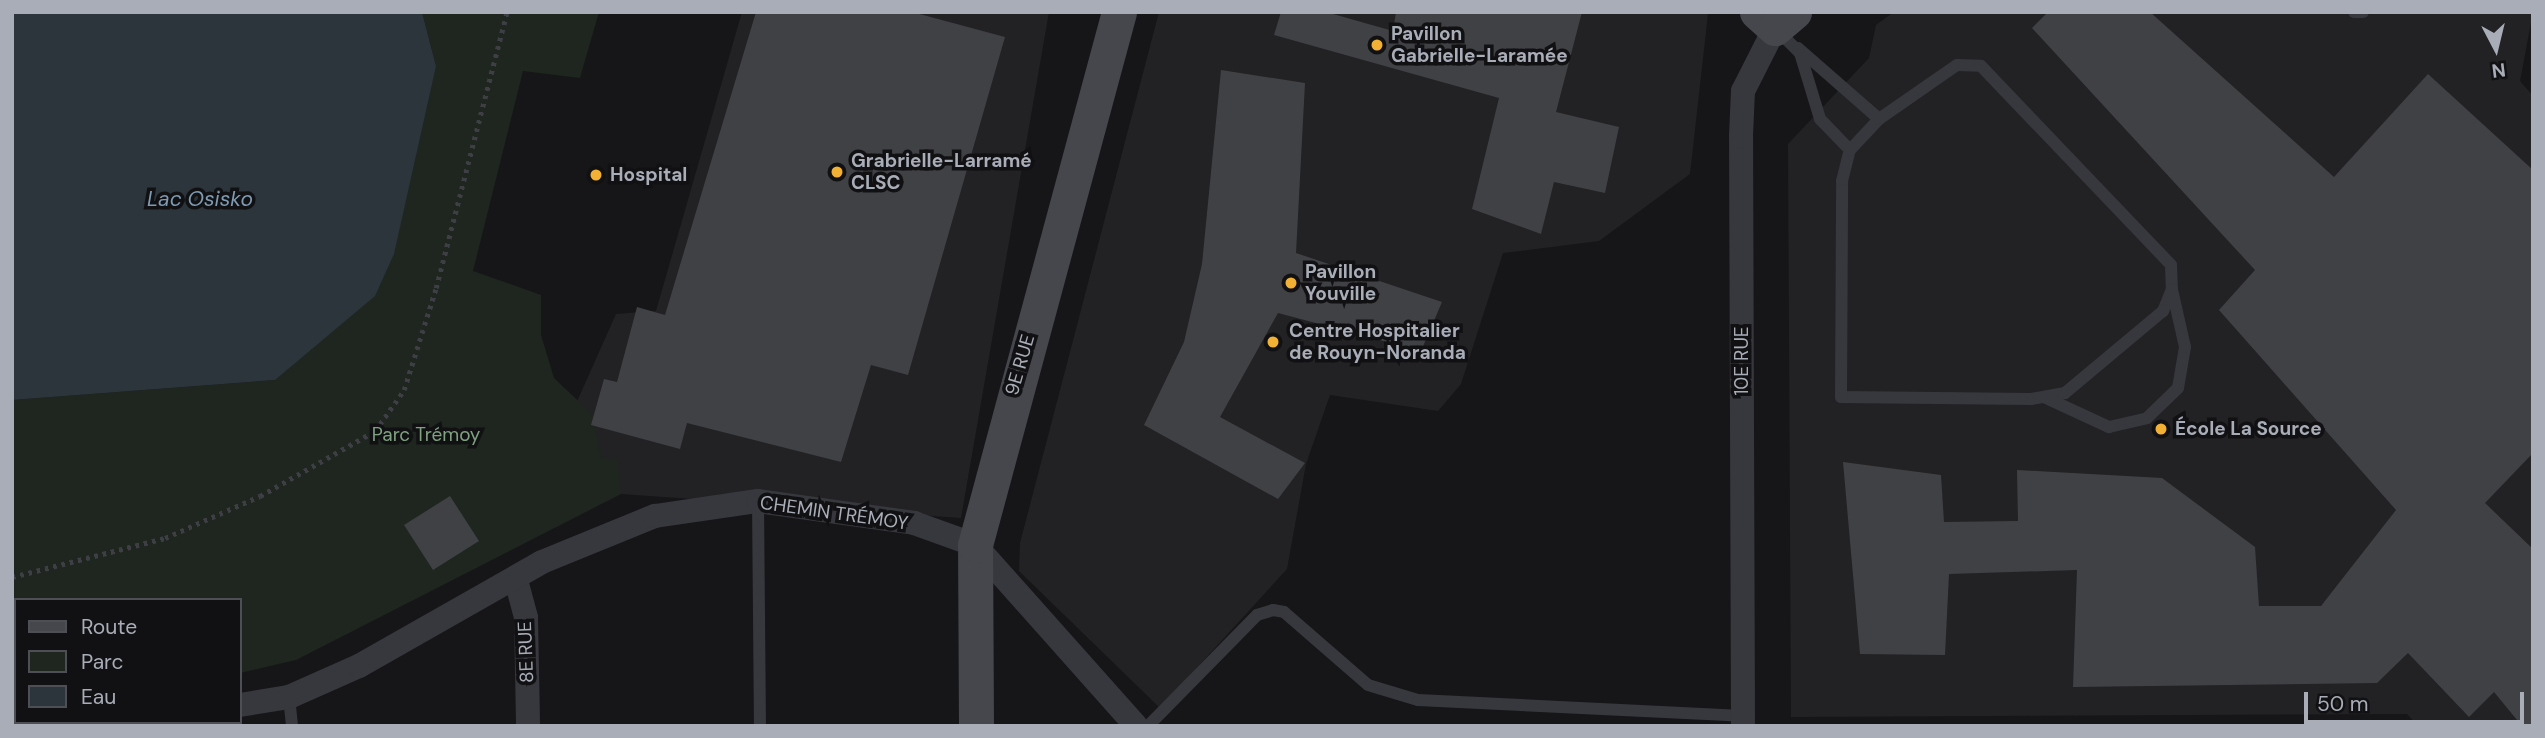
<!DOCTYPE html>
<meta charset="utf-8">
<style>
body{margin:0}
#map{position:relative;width:2545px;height:738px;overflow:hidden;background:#161618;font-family:"DM Sans",sans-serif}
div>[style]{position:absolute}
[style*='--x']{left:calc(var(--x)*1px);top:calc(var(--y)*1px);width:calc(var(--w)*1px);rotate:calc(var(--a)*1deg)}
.built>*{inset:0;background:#222225}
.green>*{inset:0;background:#1e261f}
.water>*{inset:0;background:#2c353c}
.building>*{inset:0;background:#404145}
.path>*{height:4.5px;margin-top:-2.25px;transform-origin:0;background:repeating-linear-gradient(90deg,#3d3f44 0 3.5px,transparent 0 8.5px)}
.lane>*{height:12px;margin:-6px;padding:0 6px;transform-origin:6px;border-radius:6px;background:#37383d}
.street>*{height:24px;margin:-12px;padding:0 12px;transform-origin:12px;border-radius:12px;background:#37383d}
.secondary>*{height:35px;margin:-17.5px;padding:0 17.5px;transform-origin:17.5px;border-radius:17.5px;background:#45474d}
.dots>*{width:19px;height:19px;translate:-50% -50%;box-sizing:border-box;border:4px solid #111113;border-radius:50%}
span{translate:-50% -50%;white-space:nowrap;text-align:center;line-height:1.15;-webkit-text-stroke:7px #111113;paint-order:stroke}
.poi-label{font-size:19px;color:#a8adb8;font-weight:700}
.left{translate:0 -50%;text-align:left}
.street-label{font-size:19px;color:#a8adb8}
.park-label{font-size:19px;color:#7fa381}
.water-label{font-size:21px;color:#7f9bb3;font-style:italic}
.frame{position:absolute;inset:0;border:14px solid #a8adb8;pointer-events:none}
.legend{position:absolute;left:14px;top:598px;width:228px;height:126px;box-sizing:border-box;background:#111113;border:2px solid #4d4f55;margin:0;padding:9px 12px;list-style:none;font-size:21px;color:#a8adb8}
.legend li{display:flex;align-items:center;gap:14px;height:35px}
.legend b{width:35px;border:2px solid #4d4f55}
.north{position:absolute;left:2461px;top:14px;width:70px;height:70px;-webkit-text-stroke:5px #111113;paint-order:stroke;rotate:173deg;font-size:19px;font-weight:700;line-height:28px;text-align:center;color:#a8adb8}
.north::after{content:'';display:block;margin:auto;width:24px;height:32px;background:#a8adb8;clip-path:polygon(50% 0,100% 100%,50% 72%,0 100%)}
.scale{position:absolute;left:2304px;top:692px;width:220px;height:32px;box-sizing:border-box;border:4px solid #a8adb8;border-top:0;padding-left:9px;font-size:21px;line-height:24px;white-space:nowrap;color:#a8adb8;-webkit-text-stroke:5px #111113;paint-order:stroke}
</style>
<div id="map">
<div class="built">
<div style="clip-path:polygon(742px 12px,1049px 12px,961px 518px,621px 494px,571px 415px,616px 314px,656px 311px)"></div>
<div style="clip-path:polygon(1159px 12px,1708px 14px,1690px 174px,1599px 241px,1503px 253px,1461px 384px,1438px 411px,1330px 395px,1306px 464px,1287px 569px,1160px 708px,1019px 571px,1020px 543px)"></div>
<div style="clip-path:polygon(1894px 12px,2533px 12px,2520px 81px,2533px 96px,2533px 726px,2418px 726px,2407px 714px,1791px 717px,1788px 144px,1869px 58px,1876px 25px)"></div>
</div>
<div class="green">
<div style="clip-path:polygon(422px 12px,599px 12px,580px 78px,523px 71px,473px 271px,541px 295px,541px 335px,554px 378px,593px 415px,601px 458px,617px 460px,621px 494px,296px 660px,240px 673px,240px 600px,16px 600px,12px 668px,12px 400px,275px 380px,436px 66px)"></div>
</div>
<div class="water">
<div style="clip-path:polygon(12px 12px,422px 12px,436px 66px,394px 254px,375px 296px,275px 380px,12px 400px)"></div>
</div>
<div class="building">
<div style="clip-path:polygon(756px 12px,912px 12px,1005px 37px,908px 375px,871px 365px,841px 462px,687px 423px,680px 449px,591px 425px,604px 379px,617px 382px,637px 307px,665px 315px)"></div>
<div style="clip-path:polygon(1281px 12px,1326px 12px,1393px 31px,1396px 12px,1582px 12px,1556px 112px,1619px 127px,1605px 193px,1554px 182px,1541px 234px,1472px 209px,1499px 98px,1274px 35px)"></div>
<div style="clip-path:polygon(2048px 12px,2150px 12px,2334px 177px,2428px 74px,2533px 170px,2533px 453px,2485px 503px,2533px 549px,2533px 726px,2522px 726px,2494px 692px,2469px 717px,2408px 653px,2377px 683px,2073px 687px,2077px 570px,1949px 574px,1945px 655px,1860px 654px,1843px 462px,1941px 475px,1944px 522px,2018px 521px,2017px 470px,2162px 478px,2255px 547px,2259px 606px,2321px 606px,2396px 510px,2219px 310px,2255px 270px,2032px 28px)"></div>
<div style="clip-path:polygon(1221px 70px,1305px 83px,1296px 253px,1442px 302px,1421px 351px,1278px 313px,1220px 417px,1305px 463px,1278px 499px,1144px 425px,1184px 342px,1202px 264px)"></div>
<div style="clip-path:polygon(450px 496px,479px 541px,433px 570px,404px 525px)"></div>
</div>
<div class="path">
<div style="--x:12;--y:577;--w:158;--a:-14.3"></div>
<div style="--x:165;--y:538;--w:104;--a:-23.9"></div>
<div style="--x:260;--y:496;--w:132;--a:-29.5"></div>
<div style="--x:375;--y:431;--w:50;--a:-54.7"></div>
<div style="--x:404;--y:390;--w:107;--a:-72.6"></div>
<div style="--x:436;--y:288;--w:285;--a:-75.6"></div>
</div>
<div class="lane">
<div style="--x:2354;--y:12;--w:9;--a:0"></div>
<div style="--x:1775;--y:28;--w:35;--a:45"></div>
<div style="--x:1800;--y:53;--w:69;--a:73.1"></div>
<div style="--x:1820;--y:119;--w:43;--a:45.9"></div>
<div style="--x:1798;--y:48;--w:108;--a:41.2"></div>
<div style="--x:1957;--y:65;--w:24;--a:2"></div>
<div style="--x:1981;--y:66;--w:275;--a:46.3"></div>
<div style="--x:2171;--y:265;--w:24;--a:88"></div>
<div style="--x:2172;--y:289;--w:24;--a:112"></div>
<div style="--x:2163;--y:311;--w:128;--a:140.1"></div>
<div style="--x:2065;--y:393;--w:35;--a:170"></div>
<div style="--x:2031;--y:399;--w:190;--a:-179.4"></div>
<div style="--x:1841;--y:397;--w:216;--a:-89.7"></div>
<div style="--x:1842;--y:181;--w:32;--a:-76"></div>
<div style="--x:1850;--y:150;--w:42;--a:-46.9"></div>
<div style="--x:1879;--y:119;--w:95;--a:-34.7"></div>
<div style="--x:2044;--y:397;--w:72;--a:24.8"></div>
<div style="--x:2109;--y:427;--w:39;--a:-13"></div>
<div style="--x:2147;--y:418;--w:43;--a:-44.1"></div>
<div style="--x:2178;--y:388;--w:42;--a:-80.3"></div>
<div style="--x:2185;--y:347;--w:58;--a:-102.8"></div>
<div style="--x:758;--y:501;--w:225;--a:89.5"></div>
<div style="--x:289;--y:697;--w:29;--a:84"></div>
<div style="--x:1148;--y:726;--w:156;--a:-45.5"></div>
<div style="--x:1257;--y:615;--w:17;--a:-17"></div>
<div style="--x:1273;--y:610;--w:11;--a:10"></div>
<div style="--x:1284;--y:612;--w:111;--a:41"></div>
<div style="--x:1368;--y:685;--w:52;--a:16.7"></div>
<div style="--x:1418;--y:700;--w:325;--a:2.8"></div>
</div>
<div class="street">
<div style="--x:516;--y:580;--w:39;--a:75"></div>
<div style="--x:526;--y:618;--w:108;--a:88.9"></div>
<div style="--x:12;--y:702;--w:4;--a:14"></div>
<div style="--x:240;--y:705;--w:50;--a:-9.3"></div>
<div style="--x:289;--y:697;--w:77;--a:-23.9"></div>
<div style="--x:359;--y:666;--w:210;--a:-29.6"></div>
<div style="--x:542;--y:562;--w:122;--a:-22.2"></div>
<div style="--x:655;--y:516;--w:104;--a:-8.3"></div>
<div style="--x:758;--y:501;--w:158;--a:8"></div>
<div style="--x:914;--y:523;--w:65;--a:19.8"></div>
<div style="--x:975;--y:545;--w:242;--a:48.3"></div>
<div style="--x:75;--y:722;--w:4;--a:90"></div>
<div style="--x:1743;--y:726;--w:590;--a:-90.19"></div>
<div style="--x:1741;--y:136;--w:45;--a:-87.5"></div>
<div style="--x:1743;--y:91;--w:71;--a:-63.1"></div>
</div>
<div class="secondary">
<div style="--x:1757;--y:12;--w:24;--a:42"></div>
<div style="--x:1775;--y:28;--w:25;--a:-40"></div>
<div style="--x:976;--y:726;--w:181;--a:-90.3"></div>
<div style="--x:975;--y:545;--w:552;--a:-74.88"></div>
</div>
<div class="dots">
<div style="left:1377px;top:45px;background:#f2b134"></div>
<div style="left:837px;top:172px;background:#f2b134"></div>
<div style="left:596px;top:175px;background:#f2b134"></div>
<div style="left:1291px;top:283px;background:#f2b134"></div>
<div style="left:1273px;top:342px;background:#f2b134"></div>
<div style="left:2161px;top:429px;background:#f2b134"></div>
</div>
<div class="poi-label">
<span class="left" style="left:1391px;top:45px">Pavillon<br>Gabrielle-Laramée</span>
<span class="left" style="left:851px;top:172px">Grabrielle-Larramé<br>CLSC</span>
<span class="left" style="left:610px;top:175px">Hospital</span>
<span class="left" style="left:1305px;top:283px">Pavillon<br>Youville</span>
<span class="left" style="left:1289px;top:342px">Centre Hospitalier<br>de Rouyn-Noranda</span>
<span class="left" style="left:2175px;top:429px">École La Source</span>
</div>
<div class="street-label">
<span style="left:1742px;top:361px;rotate:-90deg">10E RUE</span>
<span style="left:1020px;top:365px;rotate:-74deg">9E RUE</span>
<span style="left:834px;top:513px;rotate:8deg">CHEMIN TRÉMOY</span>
<span style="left:526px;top:652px;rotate:-92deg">8E RUE</span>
</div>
<div class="park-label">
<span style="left:426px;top:435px">Parc Trémoy</span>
</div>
<div class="water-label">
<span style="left:200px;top:199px">Lac Osisko</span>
</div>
<div class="frame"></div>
<ul class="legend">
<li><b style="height:9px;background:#45474d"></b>Route</li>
<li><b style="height:19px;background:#1e261f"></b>Parc</li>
<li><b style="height:19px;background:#2c353c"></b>Eau</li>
</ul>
<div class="north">N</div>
<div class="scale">50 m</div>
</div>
